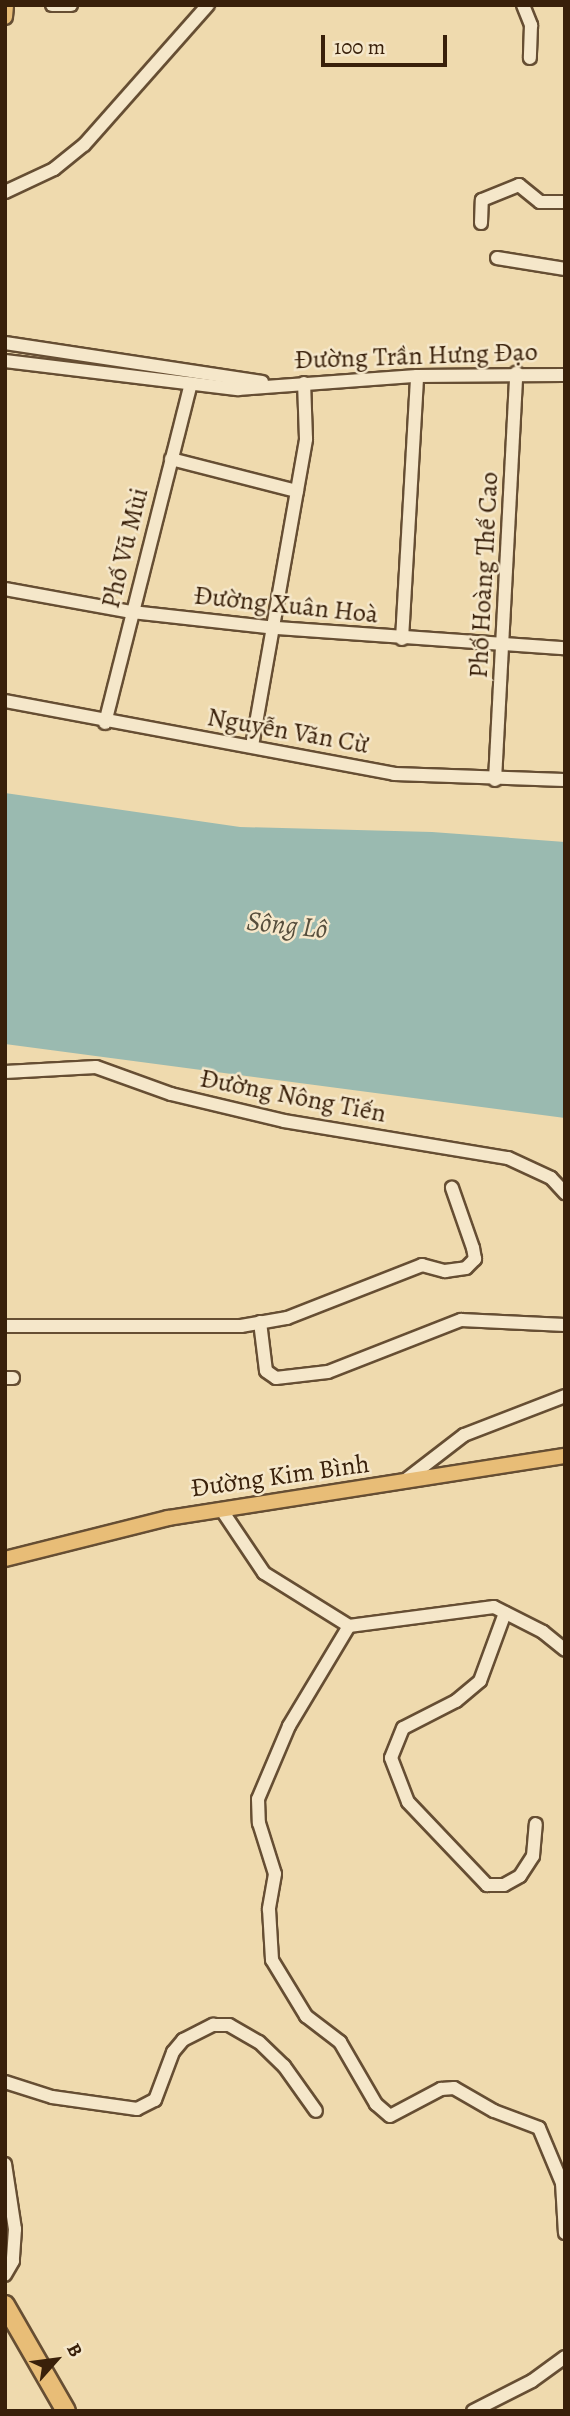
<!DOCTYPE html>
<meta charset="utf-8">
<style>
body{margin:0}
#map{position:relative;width:570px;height:2416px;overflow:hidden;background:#efdaae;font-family:Alegreya,serif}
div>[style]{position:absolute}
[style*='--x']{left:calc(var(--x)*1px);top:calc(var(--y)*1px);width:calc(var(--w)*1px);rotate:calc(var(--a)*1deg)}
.water>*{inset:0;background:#9abab0}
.roads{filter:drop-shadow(2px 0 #664e33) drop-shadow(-2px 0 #664e33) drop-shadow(0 2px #664e33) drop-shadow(0 -2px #664e33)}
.minor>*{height:12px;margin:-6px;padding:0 6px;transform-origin:6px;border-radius:6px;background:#f5e7ca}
.major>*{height:14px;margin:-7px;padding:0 7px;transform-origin:7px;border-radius:7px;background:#e8bd77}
.highway>*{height:18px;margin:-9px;padding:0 9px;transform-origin:9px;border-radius:9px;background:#e8bd77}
span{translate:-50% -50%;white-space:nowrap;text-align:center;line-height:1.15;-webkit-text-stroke:5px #f5e7ca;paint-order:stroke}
.street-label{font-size:26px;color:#39200a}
.water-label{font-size:28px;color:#564e3c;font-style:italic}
.frame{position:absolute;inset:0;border:7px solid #39200a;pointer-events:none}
.north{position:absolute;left:21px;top:2325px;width:70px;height:70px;-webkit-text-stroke:5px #f5e7ca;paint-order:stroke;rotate:62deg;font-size:19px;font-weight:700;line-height:28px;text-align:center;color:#39200a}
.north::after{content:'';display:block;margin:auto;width:24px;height:32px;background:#39200a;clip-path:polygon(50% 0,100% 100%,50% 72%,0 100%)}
.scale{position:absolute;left:321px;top:35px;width:126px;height:32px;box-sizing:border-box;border:4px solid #39200a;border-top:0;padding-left:9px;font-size:21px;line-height:24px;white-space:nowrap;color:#39200a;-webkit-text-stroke:5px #f5e7ca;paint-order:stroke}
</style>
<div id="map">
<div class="water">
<div style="clip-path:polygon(5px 793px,240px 827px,432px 832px,565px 842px,565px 1118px,5px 1044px)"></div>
</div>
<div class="roads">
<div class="minor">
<div style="--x:52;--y:5;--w:19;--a:0"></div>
<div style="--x:523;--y:5;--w:22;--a:68"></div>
<div style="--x:531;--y:25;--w:33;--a:92"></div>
<div style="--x:5;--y:192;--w:54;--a:-25.1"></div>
<div style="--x:54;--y:169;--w:38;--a:-39"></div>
<div style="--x:84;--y:145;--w:187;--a:-48.5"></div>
<div style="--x:481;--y:223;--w:23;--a:-88"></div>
<div style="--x:482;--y:200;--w:40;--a:-22"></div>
<div style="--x:519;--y:185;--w:27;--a:39"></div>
<div style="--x:540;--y:202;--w:25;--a:0"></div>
<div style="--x:497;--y:258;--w:69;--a:9.2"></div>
<div style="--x:5;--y:343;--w:260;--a:8.6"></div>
<div style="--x:5;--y:361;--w:235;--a:6.9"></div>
<div style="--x:238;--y:389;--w:179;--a:-4.2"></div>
<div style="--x:417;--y:376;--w:148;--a:-0.4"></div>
<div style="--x:171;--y:459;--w:130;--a:14.3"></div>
<div style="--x:5;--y:589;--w:129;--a:10.3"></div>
<div style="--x:132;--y:612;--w:145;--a:6.3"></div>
<div style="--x:276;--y:628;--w:290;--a:4"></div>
<div style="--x:402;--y:639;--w:263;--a:-86.7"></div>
<div style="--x:5;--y:701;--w:396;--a:10.6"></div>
<div style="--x:394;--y:774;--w:171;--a:2"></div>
<div style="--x:105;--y:723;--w:350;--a:-75.8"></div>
<div style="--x:252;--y:746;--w:312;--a:-80"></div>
<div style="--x:306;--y:439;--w:56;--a:-92"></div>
<div style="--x:495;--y:780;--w:408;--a:-87"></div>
<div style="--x:5;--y:1072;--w:91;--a:-3.1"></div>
<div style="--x:96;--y:1067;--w:80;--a:19.8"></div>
<div style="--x:171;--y:1094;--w:116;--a:13.4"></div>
<div style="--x:284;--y:1121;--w:227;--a:9.4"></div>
<div style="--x:508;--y:1158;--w:47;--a:24.9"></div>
<div style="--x:551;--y:1178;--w:21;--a:47"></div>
<div style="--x:260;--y:1322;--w:49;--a:83"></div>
<div style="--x:266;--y:1371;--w:12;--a:35"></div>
<div style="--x:276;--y:1378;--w:52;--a:-6.6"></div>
<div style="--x:328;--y:1372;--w:143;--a:-21.4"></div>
<div style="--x:461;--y:1320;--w:104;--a:2.8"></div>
<div style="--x:5;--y:1326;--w:236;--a:0"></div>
<div style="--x:241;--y:1326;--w:47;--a:-9.9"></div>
<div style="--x:287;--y:1318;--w:145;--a:-21.4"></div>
<div style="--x:422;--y:1265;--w:24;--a:15"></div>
<div style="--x:445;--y:1271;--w:21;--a:-8"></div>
<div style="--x:466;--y:1268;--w:13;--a:-45"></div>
<div style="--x:475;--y:1259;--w:11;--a:-100"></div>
<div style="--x:473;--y:1248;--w:64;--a:-109.3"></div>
<div style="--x:5;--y:1378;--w:8;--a:0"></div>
<div style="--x:403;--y:1482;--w:77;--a:-37.6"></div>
<div style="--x:464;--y:1435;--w:108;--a:-21.1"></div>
<div style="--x:221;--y:1509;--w:77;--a:56.1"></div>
<div style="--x:264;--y:1573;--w:100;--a:31.9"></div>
<div style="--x:349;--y:1626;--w:146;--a:-7.5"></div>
<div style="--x:494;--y:1607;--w:55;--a:27"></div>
<div style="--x:543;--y:1632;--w:28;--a:39"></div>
<div style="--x:505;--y:1613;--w:72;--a:110.2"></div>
<div style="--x:480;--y:1681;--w:31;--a:140"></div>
<div style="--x:456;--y:1701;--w:59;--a:153"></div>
<div style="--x:403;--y:1728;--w:32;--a:112"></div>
<div style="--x:391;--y:1758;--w:47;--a:68.9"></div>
<div style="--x:408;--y:1802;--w:115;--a:46.4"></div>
<div style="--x:487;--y:1885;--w:17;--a:0"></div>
<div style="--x:504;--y:1885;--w:18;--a:-29"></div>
<div style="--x:520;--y:1876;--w:24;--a:-57"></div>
<div style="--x:533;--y:1856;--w:32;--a:-85"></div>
<div style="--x:349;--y:1626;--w:117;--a:121"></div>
<div style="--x:289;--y:1726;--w:79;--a:113"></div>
<div style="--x:258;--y:1799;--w:24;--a:88"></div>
<div style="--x:259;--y:1823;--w:53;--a:72.6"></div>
<div style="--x:275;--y:1874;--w:36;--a:100"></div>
<div style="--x:269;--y:1909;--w:51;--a:86.6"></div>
<div style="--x:272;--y:1960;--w:66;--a:58.7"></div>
<div style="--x:306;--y:2016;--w:43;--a:37.4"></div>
<div style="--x:340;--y:2042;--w:72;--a:59.9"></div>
<div style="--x:376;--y:2104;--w:18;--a:41"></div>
<div style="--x:390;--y:2116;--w:58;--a:-27.9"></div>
<div style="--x:441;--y:2089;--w:13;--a:-4"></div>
<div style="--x:454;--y:2088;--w:46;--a:29.9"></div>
<div style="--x:494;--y:2111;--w:48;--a:20.7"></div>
<div style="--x:539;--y:2128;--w:60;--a:67.3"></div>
<div style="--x:562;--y:2183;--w:50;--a:86.6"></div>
<div style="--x:5;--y:2082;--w:49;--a:17.7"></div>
<div style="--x:52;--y:2097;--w:86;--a:8"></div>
<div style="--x:137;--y:2109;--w:20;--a:-27"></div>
<div style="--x:155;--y:2100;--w:51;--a:-69.4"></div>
<div style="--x:173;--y:2052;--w:16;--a:-50"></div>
<div style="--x:183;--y:2040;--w:34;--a:-27"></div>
<div style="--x:213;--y:2025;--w:16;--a:0"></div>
<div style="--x:229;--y:2025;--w:34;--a:30"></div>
<div style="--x:259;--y:2042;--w:35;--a:44"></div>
<div style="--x:284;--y:2066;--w:55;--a:54.6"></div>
<div style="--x:5;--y:2164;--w:66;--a:81.3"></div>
<div style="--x:15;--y:2229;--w:32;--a:94"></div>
<div style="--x:13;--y:2261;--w:16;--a:120"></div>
<div style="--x:473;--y:2411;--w:66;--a:-27"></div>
<div style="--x:532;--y:2381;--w:41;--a:-36"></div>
</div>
<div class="major">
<div style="--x:5;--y:17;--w:12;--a:-85"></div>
<div style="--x:5;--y:1559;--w:168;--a:-14.1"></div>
<div style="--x:168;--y:1518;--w:402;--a:-8.9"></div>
</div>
<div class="highway">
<div style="--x:5;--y:2305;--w:122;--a:60.1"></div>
</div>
</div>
<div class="street-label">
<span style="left:416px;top:356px;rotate:-2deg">Đường Trần Hưng Đạo</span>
<span style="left:125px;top:548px;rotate:-76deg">Phố Vũ Mùi</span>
<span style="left:484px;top:575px;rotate:-87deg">Phố Hoàng Thế Cao</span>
<span style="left:286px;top:605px;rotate:6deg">Đường Xuân Hoà</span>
<span style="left:288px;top:731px;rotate:10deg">Nguyễn Văn Cừ</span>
<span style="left:293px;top:1096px;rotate:11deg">Đường Nông Tiến</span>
<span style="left:280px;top:1476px;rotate:-8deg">Đường Kim Bình</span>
</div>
<div class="water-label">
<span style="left:287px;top:925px;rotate:6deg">Sông Lô</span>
</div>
<div class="frame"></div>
<div class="north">B</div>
<div class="scale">100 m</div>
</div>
